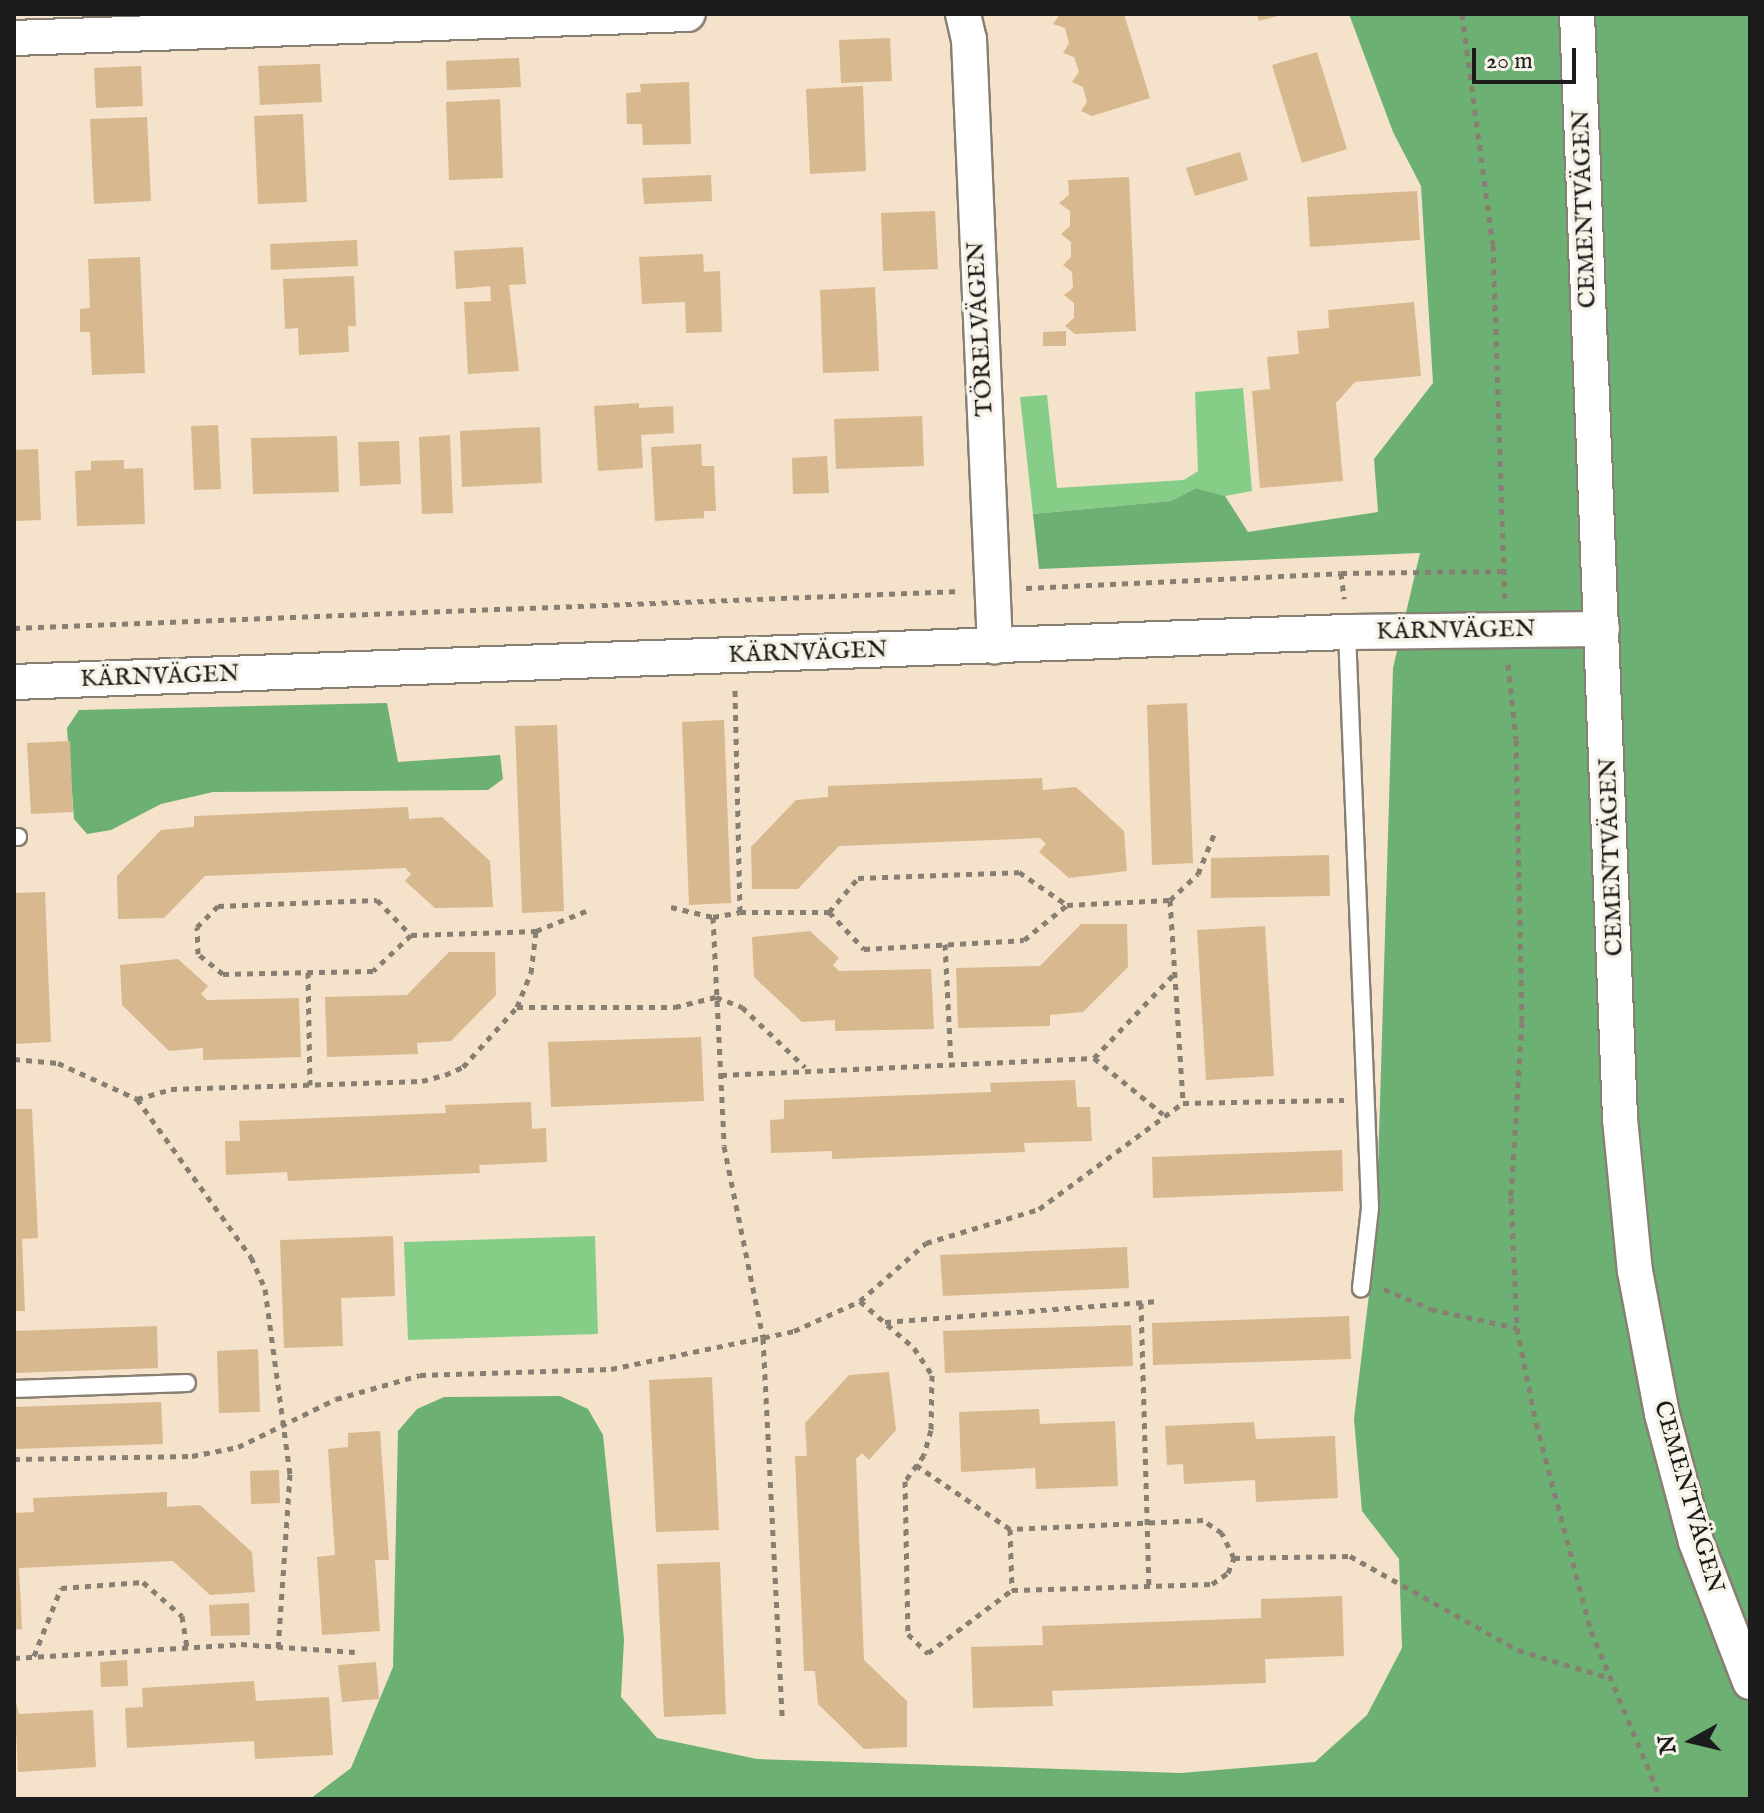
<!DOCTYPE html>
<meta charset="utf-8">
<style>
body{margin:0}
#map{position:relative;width:1764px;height:1813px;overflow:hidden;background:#f5e2ca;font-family:"IM FELL English",serif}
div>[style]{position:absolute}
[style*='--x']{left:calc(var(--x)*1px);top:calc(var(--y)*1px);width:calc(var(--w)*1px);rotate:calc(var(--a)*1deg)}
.green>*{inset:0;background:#86cd88}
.forest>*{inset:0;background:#6cb074}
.building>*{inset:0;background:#d8b88e}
.path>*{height:5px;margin-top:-2.5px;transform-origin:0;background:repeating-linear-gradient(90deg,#887f73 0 6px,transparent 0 12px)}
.roads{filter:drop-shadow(2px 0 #887f73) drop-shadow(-2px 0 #887f73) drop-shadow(0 2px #887f73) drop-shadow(0 -2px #887f73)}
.lane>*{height:16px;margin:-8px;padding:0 8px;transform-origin:8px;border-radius:8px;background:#fff}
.street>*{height:34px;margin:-17px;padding:0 17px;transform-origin:17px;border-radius:17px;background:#fff}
span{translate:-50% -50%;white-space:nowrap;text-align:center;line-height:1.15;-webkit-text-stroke:7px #f7f3e8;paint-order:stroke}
.street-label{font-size:24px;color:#1c1c1c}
.frame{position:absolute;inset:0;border:16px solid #1c1c1c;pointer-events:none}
.north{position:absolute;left:1652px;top:1701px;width:80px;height:80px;-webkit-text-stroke:6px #f7f3e8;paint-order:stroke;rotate:262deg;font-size:22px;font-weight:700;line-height:32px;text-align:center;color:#1c1c1c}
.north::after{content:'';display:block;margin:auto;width:28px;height:36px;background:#1c1c1c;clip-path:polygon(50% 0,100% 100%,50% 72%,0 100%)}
.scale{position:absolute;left:1472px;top:48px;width:104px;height:36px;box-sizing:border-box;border:4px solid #1c1c1c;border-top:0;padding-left:10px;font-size:24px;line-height:28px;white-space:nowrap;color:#1c1c1c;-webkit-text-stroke:6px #f7f3e8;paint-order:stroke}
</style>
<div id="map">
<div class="green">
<div style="clip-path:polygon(1243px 388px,1252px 491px,1225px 496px,1196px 488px,1171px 501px,1033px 514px,1020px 397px,1047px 395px,1057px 488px,1184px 480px,1198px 471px,1195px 392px)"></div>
<div style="clip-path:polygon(595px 1236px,598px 1334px,408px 1340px,404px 1242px)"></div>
</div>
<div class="forest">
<div style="clip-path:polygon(1349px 14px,1750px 14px,1750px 1799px,310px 1799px,351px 1768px,393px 1667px,398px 1431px,417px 1409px,444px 1397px,560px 1396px,588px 1409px,603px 1435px,624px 1639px,621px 1697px,657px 1738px,757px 1759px,1181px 1773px,1315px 1762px,1367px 1715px,1402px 1648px,1399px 1559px,1362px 1511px,1354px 1419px,1376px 1236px,1393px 668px,1420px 553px,1039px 569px,1033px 514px,1171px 501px,1196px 488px,1225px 496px,1248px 532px,1378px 512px,1374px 459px,1433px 383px,1421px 186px,1393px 132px)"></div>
<div style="clip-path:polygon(387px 703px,398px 762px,500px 755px,503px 779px,488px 790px,213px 792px,161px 804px,111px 830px,87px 834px,74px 819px,67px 728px,79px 710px)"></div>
</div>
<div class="building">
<div style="clip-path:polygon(1060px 14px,1124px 14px,1150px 98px,1092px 116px,1081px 111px,1087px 102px,1083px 87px,1072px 82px,1079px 72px,1074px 57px,1063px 53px,1069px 43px,1065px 28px,1053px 24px)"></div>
<div style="clip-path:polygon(1257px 14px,1281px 14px,1281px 15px,1259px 21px)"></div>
<div style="clip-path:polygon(890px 38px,892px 81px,841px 83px,839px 40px)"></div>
<div style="clip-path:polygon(1317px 52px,1347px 149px,1302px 163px,1272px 65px)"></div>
<div style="clip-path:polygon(519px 58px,521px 87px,447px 90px,446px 61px)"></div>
<div style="clip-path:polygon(320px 64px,322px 102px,260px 105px,258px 66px)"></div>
<div style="clip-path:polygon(141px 66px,143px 106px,96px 108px,94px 68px)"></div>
<div style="clip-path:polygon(689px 82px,691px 144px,643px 145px,642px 124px,627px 124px,626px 93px,641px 92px,640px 84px)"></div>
<div style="clip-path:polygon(863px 86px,866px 171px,810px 174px,806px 89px)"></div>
<div style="clip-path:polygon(500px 99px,503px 178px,449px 180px,446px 102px)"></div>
<div style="clip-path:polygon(303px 114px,307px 202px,258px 204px,254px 116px)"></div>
<div style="clip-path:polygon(147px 117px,151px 201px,94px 204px,90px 119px)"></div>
<div style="clip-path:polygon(1240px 152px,1248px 180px,1195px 196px,1186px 168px)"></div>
<div style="clip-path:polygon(711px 175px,712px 201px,644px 204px,642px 178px)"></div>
<div style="clip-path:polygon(1129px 177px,1136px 331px,1075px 334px,1065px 326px,1074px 318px,1074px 303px,1064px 295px,1073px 288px,1072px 272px,1063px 265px,1071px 257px,1071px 242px,1061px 234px,1070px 226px,1070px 211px,1059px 203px,1069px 195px,1068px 180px)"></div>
<div style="clip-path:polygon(1417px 191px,1420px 240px,1310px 247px,1307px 197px)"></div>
<div style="clip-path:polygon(935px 211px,938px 269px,883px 271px,881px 213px)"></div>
<div style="clip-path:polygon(357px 240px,358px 266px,271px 270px,270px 244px)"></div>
<div style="clip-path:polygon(523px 247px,526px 284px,509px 285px,519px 371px,468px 374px,464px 302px,491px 301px,490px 286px,456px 289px,454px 251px)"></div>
<div style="clip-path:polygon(703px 254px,704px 272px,720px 271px,722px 332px,686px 333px,685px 302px,642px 304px,639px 257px)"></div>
<div style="clip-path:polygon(140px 257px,145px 373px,92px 375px,90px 332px,80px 332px,80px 309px,90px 308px,88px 259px)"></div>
<div style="clip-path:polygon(354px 276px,356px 326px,348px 326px,349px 352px,299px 355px,298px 328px,285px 329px,283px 279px)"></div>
<div style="clip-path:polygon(875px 287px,879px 371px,823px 373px,820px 290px)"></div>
<div style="clip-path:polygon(1414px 302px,1421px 376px,1355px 382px,1336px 403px,1343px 481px,1260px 488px,1252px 391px,1270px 389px,1267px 357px,1299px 354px,1297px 331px,1329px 328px,1328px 310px)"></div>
<div style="clip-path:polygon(1066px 331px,1066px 346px,1043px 346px,1043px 332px)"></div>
<div style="clip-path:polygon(639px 403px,639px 408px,673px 406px,674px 433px,641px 435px,643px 468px,598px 471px,594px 406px)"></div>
<div style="clip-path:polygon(922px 416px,924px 466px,836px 469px,834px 419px)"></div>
<div style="clip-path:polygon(218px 425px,221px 489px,194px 490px,191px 426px)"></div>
<div style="clip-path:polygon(540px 427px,542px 483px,462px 487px,460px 431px)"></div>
<div style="clip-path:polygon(450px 435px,453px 513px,422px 514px,419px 437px)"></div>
<div style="clip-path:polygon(337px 436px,339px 492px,253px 494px,251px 438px)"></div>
<div style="clip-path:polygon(399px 441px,401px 484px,360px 486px,358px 442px)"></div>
<div style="clip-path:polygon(701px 444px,702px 466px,714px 466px,716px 511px,704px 511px,704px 518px,655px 521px,651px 447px)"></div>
<div style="clip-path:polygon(38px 449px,41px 520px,14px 521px,14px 450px)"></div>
<div style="clip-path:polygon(827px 456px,829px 493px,793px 494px,792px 458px)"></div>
<div style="clip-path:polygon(124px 460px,124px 469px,143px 468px,145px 524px,77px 526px,75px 471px,91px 470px,91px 461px)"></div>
<div style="clip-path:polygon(1187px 703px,1193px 863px,1152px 865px,1147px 705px)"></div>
<div style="clip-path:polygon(724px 720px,731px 903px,689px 905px,682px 722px)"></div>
<div style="clip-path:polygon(557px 725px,564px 911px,522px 913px,515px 726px)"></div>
<div style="clip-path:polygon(70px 741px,73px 812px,31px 814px,27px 743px)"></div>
<div style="clip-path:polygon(1042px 778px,1043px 790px,1076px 787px,1124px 831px,1127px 871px,1069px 878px,1039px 852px,1046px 844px,1040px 838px,839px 846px,798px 889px,752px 889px,751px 847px,796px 800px,828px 797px,828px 786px)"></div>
<div style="clip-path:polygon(408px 807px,409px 819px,442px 817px,490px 861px,493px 907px,435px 908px,405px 881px,411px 874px,405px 868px,205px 876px,164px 918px,118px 919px,117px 876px,161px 830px,194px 827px,194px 816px)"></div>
<div style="clip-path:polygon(1329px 855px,1330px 896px,1211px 898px,1211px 858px)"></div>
<div style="clip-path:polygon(45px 892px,51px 1042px,14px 1044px,14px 893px)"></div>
<div style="clip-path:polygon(1081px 924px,1127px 924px,1128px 967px,1083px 1012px,1050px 1015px,1050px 1026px,958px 1028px,956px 968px,1040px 966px)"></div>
<div style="clip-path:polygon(1265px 926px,1274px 1076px,1206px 1080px,1197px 930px)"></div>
<div style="clip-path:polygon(810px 931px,839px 958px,833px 965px,839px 971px,931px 969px,934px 1029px,835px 1031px,835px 1020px,802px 1022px,754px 977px,752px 937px)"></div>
<div style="clip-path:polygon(449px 952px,495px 952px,496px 995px,451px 1041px,417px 1043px,418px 1054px,327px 1057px,325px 997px,407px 995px)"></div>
<div style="clip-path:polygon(178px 959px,208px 986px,201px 994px,207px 1000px,299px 998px,301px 1057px,203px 1060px,203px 1048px,169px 1051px,122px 1005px,120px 965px)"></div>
<div style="clip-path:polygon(701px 1037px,704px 1101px,551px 1107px,548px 1042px)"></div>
<div style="clip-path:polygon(1075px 1080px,1077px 1107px,1090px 1107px,1092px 1141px,1024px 1143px,1025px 1152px,832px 1159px,832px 1151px,771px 1153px,770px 1120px,784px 1119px,784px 1100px,991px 1092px,990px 1083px)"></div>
<div style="clip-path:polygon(531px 1102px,532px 1129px,546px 1128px,547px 1162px,479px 1165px,480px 1173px,288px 1181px,287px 1172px,226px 1175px,225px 1141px,240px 1141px,239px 1121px,446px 1113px,445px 1105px)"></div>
<div style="clip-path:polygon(14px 1109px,32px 1109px,38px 1238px,22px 1239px,25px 1311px,14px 1311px)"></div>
<div style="clip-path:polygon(1342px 1150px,1343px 1191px,1153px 1198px,1152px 1157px)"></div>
<div style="clip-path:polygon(393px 1236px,395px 1296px,341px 1298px,343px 1346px,284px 1348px,280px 1240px)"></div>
<div style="clip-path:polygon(1127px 1247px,1129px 1288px,943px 1296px,940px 1255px)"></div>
<div style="clip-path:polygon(1349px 1316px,1351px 1359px,1153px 1365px,1152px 1323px)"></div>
<div style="clip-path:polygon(1131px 1325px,1133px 1366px,945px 1373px,943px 1331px)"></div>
<div style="clip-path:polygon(157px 1326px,158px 1368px,14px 1373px,14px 1331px)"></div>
<div style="clip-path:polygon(258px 1349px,260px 1412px,219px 1413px,217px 1351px)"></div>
<div style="clip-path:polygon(889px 1372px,896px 1430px,869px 1460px,862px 1453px,856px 1459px,864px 1660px,907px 1701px,907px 1747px,864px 1749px,818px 1704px,815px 1671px,804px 1671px,795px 1456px,807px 1456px,805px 1423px,849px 1375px)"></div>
<div style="clip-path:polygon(712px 1377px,719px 1530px,656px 1532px,649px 1380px)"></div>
<div style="clip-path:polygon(161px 1402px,163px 1444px,14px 1449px,14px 1407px)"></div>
<div style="clip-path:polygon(1039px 1409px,1040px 1424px,1115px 1421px,1118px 1486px,1036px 1489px,1035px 1468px,961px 1472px,959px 1412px)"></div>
<div style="clip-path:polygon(1254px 1422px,1256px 1439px,1335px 1436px,1338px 1498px,1256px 1502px,1255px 1480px,1184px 1484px,1183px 1464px,1167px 1465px,1165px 1426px)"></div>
<div style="clip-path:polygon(380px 1431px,389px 1560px,375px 1560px,380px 1631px,322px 1635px,317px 1557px,335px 1555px,328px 1449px,348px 1447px,348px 1433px)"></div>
<div style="clip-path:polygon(279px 1470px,280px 1503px,251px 1504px,250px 1471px)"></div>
<div style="clip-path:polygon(167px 1492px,167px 1507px,200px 1505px,252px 1552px,255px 1592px,210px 1595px,173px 1561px,19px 1568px,22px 1629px,14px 1630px,14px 1513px,34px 1512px,33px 1498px)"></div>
<div style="clip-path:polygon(720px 1562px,726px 1714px,664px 1717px,657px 1564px)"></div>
<div style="clip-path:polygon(1342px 1596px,1344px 1656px,1265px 1659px,1266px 1683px,1052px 1691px,1053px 1706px,973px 1708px,971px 1647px,1043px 1645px,1042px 1626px,1261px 1618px,1261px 1599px)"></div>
<div style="clip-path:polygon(249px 1603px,250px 1635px,211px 1636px,209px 1605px)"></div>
<div style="clip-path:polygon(127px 1660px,128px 1686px,101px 1687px,100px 1662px)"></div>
<div style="clip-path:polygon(376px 1662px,379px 1699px,342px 1702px,338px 1665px)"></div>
<div style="clip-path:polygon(254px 1681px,256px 1701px,329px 1697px,333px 1755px,255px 1759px,254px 1741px,127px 1748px,125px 1708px,143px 1707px,142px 1688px)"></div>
<div style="clip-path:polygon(14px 1694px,19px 1714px,93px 1710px,96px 1767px,18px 1772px)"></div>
</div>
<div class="path">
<div style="--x:1462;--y:14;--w:233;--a:82.4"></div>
<div style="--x:1493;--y:245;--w:353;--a:88.1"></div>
<div style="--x:1341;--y:573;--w:26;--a:83"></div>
<div style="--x:1026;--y:588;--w:315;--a:-2.7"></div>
<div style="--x:1341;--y:573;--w:165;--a:-0.7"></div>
<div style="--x:14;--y:628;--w:947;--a:-2.24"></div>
<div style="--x:1508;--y:664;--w:76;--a:84"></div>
<div style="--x:1516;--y:740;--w:282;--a:88.8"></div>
<div style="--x:1522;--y:1022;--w:175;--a:93.6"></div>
<div style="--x:1511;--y:1197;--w:131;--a:87.4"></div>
<div style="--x:1517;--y:1328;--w:97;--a:78.7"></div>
<div style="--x:1536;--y:1423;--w:215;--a:75.2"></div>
<div style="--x:1591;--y:1631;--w:182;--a:67.4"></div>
<div style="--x:1170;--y:900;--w:38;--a:-43"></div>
<div style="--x:1198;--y:874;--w:45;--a:-68"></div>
<div style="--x:671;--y:907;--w:43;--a:13.4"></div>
<div style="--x:713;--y:917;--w:229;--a:87.2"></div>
<div style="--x:724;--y:1146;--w:196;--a:78.5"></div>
<div style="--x:763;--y:1338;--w:379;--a:87.1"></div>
<div style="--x:740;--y:912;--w:89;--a:0"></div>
<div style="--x:829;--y:912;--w:51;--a:46.6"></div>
<div style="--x:864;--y:949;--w:160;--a:-3.2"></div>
<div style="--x:1024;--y:940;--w:55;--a:-39.1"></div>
<div style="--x:1067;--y:905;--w:103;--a:-2.8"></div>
<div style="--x:1170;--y:900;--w:203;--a:86.3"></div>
<div style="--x:829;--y:912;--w:45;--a:-49.5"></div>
<div style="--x:858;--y:878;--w:161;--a:-2.1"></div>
<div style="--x:1019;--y:872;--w:58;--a:34.5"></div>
<div style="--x:713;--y:917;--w:27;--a:-10"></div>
<div style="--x:740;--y:912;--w:224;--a:-91.3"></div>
<div style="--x:411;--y:935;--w:52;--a:136.5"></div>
<div style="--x:373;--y:971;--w:150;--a:178.9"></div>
<div style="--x:223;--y:974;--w:32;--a:-141"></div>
<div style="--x:198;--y:954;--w:27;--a:-92"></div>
<div style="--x:197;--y:927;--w:30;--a:-45"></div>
<div style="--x:218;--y:906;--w:159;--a:-2.2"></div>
<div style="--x:377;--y:900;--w:49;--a:45.8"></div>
<div style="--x:411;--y:935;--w:125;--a:-1.8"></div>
<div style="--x:536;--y:931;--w:54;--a:-21.8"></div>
<div style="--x:945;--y:944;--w:119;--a:87.1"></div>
<div style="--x:308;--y:972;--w:113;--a:89"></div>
<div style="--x:517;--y:1007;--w:158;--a:0"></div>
<div style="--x:675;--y:1007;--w:42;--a:-13.7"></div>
<div style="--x:716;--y:997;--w:28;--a:21"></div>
<div style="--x:742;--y:1007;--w:87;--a:43.6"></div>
<div style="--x:1094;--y:1058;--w:115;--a:-46.4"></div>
<div style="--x:14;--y:1059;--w:44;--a:5.2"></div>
<div style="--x:58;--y:1063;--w:87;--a:24.5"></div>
<div style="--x:137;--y:1099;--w:195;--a:54.2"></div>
<div style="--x:251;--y:1257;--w:35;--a:66"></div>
<div style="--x:265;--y:1289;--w:187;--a:82.3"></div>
<div style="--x:290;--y:1474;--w:176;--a:93.9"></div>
<div style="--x:721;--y:1075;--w:373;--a:-2.6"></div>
<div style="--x:1094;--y:1058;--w:89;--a:39.1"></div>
<div style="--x:137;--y:1099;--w:35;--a:-16"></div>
<div style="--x:171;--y:1089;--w:251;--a:-1.8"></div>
<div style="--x:422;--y:1081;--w:24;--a:-15"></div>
<div style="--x:445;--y:1075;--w:20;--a:-24"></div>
<div style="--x:463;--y:1067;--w:81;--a:-48"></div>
<div style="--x:517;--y:1007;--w:37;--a:-68"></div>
<div style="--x:531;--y:973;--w:42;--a:-83.2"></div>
<div style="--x:1384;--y:1289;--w:51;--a:23.1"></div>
<div style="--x:1431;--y:1309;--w:88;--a:12.5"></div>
<div style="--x:860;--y:1301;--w:72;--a:41"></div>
<div style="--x:914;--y:1348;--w:32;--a:56"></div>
<div style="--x:932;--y:1375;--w:55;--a:91"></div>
<div style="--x:931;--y:1430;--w:26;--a:106"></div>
<div style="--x:924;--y:1455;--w:32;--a:126"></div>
<div style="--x:905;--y:1481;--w:153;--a:88.9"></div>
<div style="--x:908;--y:1634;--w:28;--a:44"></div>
<div style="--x:928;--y:1653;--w:105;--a:-36.9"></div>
<div style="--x:1012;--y:1590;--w:200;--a:-1.7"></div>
<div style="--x:1212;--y:1584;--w:19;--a:-35"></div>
<div style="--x:1228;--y:1573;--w:16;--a:-68"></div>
<div style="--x:1234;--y:1558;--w:28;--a:-116"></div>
<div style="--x:1222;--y:1533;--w:23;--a:-146"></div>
<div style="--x:1203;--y:1520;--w:193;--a:177.3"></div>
<div style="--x:1010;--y:1529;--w:114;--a:-145.8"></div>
<div style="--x:1141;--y:1303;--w:282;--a:88.4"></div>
<div style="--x:885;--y:1322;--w:271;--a:-4.4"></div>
<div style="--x:14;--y:1459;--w:178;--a:-1"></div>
<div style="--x:192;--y:1456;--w:47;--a:-11.1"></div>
<div style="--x:238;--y:1447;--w:109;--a:-26.1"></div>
<div style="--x:336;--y:1399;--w:87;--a:-15.9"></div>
<div style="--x:420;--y:1375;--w:191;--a:-1.8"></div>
<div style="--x:611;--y:1369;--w:187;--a:-11.7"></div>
<div style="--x:794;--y:1331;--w:72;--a:-24.4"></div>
<div style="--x:860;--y:1301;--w:88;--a:-41.3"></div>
<div style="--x:926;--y:1243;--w:118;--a:-16.7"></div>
<div style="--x:1039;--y:1209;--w:179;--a:-36.4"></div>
<div style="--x:1183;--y:1103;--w:161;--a:-1.1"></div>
<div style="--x:1010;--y:1529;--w:61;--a:88.1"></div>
<div style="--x:1234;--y:1558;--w:116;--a:-1"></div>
<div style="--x:1350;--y:1556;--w:193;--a:29.2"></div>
<div style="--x:1518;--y:1650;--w:96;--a:16.9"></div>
<div style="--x:34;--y:1656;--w:73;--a:-68.3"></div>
<div style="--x:61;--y:1588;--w:82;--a:-4.2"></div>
<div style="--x:143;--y:1582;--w:52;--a:41.1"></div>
<div style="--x:182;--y:1616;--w:31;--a:81"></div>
<div style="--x:14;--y:1658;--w:227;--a:-3.5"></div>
<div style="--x:241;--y:1644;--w:114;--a:4"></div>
</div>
<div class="roads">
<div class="lane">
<div style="--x:1347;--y:632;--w:576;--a:87.71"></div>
<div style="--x:1370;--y:1208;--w:81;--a:96.4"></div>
<div style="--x:14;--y:837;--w:4;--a:0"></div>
<div style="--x:14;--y:1389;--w:173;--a:-2"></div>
</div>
<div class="street">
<div style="--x:963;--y:14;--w:26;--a:77"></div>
<div style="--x:969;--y:39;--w:608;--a:87.55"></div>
<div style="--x:1577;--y:14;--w:1106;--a:87.77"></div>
<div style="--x:1620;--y:1119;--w:153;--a:84.4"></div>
<div style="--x:1635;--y:1271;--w:146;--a:79.3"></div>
<div style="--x:1662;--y:1414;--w:132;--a:75.1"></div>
<div style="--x:1696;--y:1542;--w:150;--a:68.9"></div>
<div style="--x:14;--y:38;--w:674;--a:-2.04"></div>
<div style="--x:14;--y:682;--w:1334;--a:-2.15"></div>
<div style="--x:1347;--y:632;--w:255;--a:-0.7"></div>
</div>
</div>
<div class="street-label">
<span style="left:1585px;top:209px;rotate:-92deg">CEMENTVÄGEN</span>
<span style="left:981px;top:329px;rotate:-93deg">TÖRELVÄGEN</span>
<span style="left:1456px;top:631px;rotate:-1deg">KÄRNVÄGEN</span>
<span style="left:808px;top:653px;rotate:-2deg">KÄRNVÄGEN</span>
<span style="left:160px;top:677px;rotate:-2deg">KÄRNVÄGEN</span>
<span style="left:1612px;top:857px;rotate:-92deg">CEMENTVÄGEN</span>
<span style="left:1688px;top:1497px;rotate:74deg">CEMENTVÄGEN</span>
</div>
<div class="frame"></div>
<div class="north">N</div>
<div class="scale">20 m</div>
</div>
